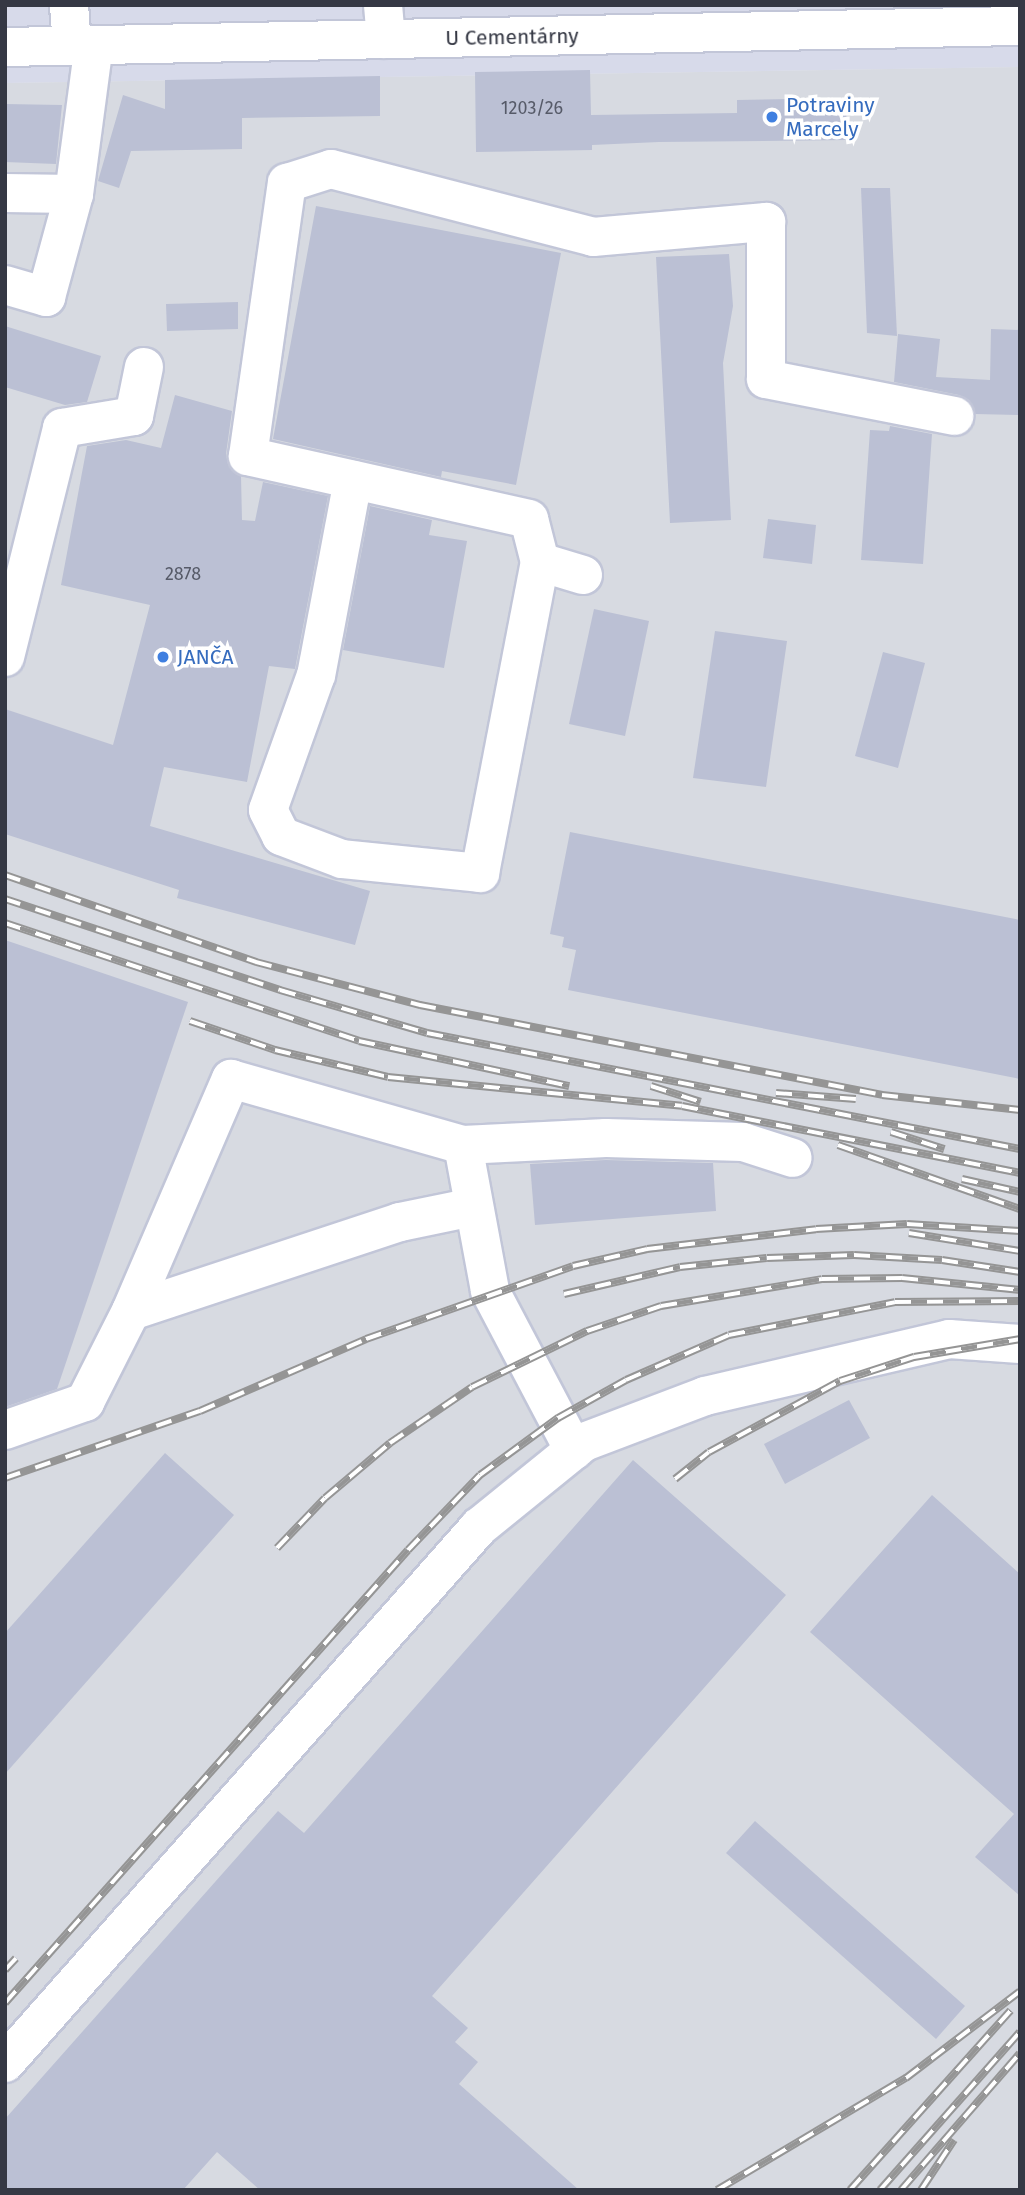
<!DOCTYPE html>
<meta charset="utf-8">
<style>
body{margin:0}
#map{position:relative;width:1025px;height:2195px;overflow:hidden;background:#e5e7f2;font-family:"Fira Sans",sans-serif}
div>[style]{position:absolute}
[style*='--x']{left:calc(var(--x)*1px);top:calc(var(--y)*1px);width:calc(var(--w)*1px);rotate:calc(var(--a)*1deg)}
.residential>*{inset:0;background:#d7daea}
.industrial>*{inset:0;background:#d7dae1}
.building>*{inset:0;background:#bbc0d4}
.roads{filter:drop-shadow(2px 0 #c2c6d8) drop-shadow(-2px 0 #c2c6d8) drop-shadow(0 2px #c2c6d8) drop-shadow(0 -2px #c2c6d8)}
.minor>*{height:38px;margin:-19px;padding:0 19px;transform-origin:19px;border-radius:19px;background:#fff}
.rail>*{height:8px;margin-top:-4px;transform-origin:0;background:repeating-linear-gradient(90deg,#fff 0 16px,#959595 0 32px);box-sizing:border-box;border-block:2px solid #959595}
.dots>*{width:19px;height:19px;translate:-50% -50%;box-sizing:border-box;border:4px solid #fff;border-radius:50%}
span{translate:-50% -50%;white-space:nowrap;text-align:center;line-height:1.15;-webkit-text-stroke:7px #fff;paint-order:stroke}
.number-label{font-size:18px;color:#565a68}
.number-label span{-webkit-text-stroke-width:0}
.street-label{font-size:21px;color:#353844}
.shop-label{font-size:21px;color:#366cbe}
.left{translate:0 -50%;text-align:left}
.frame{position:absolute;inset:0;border:7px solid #353844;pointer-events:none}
</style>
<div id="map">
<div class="residential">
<div style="clip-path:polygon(5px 5px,1020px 5px,1020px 67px,5px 83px)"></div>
</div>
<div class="industrial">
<div style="clip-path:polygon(1020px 67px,1020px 2190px,5px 2190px,5px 83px)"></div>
</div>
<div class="building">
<div style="clip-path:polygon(590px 70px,591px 115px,737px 113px,737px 100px,846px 98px,847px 140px,659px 142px,592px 145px,592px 150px,476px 152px,475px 72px)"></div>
<div style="clip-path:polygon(380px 76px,380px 116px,242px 118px,242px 149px,131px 151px,119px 188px,98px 181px,123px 95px,165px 109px,165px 80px)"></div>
<div style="clip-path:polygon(5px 104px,62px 105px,56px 164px,5px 162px)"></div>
<div style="clip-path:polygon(861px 188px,890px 188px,897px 336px,867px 333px)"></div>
<div style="clip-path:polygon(316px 206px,561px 253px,516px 485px,442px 471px,441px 477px,273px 439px)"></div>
<div style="clip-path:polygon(729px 254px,733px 306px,723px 363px,731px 520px,670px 523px,656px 257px)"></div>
<div style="clip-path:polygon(238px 302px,238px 329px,167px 331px,166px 304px)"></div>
<div style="clip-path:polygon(5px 326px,101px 356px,87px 402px,65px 405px,5px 387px)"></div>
<div style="clip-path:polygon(991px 329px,1020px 330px,1020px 415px,975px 414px,969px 400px,959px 395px,894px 382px,898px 334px,940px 339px,936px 377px,990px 380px)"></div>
<div style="clip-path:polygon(175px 395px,232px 411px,226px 454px,228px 464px,241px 476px,242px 520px,255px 521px,263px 482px,328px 496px,295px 669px,269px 666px,247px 782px,164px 767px,150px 826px,370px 891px,355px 945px,177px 898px,179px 890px,5px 834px,5px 709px,113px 745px,150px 605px,61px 585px,87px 446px,126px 440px,161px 448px)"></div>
<div style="clip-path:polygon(890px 426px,932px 434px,923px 564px,861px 560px,870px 430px,889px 431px)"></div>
<div style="clip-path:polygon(370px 506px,432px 520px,429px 535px,467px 541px,444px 668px,343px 650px)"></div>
<div style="clip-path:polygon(768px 519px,816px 525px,812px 564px,763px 558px)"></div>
<div style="clip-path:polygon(594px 609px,649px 621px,625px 736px,569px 724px)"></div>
<div style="clip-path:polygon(715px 631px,787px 641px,766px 787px,693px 778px)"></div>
<div style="clip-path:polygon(883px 652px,925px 663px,898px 768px,855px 756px)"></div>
<div style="clip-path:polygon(570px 832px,1020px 920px,1020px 1079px,568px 990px,576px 950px,562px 947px,564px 937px,550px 934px)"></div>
<div style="clip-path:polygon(5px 940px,188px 1002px,57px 1389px,5px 1407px)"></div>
<div style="clip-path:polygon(606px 1160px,713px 1163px,716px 1211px,535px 1225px,530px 1164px)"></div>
<div style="clip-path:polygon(849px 1400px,870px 1438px,785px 1484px,764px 1444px)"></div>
<div style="clip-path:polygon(165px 1453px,234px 1515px,5px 1774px,5px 1633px)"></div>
<div style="clip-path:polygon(633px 1460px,786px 1595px,432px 1996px,468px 2028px,455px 2042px,478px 2062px,459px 2084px,579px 2190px,260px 2190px,217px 2152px,183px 2190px,5px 2190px,5px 2119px,278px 1811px,304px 1833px)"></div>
<div style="clip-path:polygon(932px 1495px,1020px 1574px,1020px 1896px,975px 1857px,1014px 1814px,810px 1632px)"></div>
<div style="clip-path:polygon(755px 1821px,965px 2006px,936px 2039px,726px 1853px)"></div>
</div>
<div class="roads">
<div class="minor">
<div style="--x:69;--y:5;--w:41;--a:85.8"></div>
<div style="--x:383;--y:5;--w:34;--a:85"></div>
<div style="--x:5;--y:47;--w:1015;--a:-1.19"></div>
<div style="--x:5;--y:193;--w:69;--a:0.8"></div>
<div style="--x:5;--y:285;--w:43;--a:16.3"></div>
<div style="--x:46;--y:297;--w:107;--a:-74.8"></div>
<div style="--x:74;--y:194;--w:150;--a:-82.4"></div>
<div style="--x:353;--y:480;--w:198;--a:100.7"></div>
<div style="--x:316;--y:675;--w:143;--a:109.6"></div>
<div style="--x:268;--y:810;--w:29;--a:63"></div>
<div style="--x:281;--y:836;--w:65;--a:20.7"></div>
<div style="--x:342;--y:859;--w:139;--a:5.8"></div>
<div style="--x:480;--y:873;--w:317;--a:-79.1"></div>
<div style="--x:583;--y:575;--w:45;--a:-163.2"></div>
<div style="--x:540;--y:562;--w:44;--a:-104.3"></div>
<div style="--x:529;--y:519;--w:288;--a:-167.4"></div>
<div style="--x:248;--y:456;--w:276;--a:-81.9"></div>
<div style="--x:287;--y:183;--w:46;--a:-17.7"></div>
<div style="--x:331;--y:169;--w:271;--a:14.5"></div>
<div style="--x:593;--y:237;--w:174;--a:-5"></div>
<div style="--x:766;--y:222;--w:157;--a:90"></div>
<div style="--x:766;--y:379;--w:192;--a:11.1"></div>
<div style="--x:5;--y:657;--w:236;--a:-76"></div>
<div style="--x:62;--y:428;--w:73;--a:-9.5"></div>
<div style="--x:134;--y:416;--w:50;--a:-78.5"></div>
<div style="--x:463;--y:1145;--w:143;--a:-2.8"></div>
<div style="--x:606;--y:1138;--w:137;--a:1.7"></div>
<div style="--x:743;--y:1142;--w:52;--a:17.7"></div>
<div style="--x:473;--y:1207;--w:75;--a:168.4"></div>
<div style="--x:400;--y:1222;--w:283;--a:161.7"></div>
<div style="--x:131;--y:1311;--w:253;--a:-66.7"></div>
<div style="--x:231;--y:1079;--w:241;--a:15.9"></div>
<div style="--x:463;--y:1145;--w:148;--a:79.5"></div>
<div style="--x:490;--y:1291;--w:180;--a:62.2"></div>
<div style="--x:5;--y:1430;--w:85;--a:-19.3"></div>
<div style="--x:85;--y:1402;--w:102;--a:-63.2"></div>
<div style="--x:5;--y:2063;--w:716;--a:-48.51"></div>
<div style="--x:479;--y:1527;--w:135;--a:-39"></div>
<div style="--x:584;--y:1442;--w:129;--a:-20.8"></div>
<div style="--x:705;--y:1396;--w:251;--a:-13.1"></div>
<div style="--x:949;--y:1339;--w:71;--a:4"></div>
</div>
</div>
<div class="rail">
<div style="--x:5;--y:875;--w:266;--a:19.1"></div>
<div style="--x:256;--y:962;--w:170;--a:14.7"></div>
<div style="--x:420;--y:1005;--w:471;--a:11"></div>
<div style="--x:882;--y:1095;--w:139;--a:6.2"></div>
<div style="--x:5;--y:899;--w:290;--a:18.3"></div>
<div style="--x:280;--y:990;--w:153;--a:16.3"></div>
<div style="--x:427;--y:1033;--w:604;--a:11.07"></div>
<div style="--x:5;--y:923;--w:373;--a:18.4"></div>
<div style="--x:359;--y:1041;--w:215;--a:12.1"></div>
<div style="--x:190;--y:1021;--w:90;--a:18.8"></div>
<div style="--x:275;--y:1050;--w:116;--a:13.4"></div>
<div style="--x:388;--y:1077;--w:295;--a:5.6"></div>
<div style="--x:682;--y:1106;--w:345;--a:11.2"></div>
<div style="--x:651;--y:1086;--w:52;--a:17.7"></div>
<div style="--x:776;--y:1093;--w:80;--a:4.3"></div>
<div style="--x:891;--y:1132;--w:56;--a:17.8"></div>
<div style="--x:838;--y:1145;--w:193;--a:19.4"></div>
<div style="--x:962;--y:1179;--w:59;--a:12.6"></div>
<div style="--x:909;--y:1233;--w:112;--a:9.2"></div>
<div style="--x:564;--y:1294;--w:119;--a:-13.1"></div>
<div style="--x:680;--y:1267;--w:87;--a:-5.9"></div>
<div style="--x:767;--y:1258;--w:87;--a:-2"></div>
<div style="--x:854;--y:1255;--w:88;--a:3.3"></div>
<div style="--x:942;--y:1260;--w:79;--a:8.7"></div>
<div style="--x:5;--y:1478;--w:206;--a:-19"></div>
<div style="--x:200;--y:1411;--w:181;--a:-23.4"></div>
<div style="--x:366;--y:1339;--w:219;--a:-19.4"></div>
<div style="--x:573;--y:1266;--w:76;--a:-12.9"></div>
<div style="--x:647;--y:1249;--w:170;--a:-6.7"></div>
<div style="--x:816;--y:1229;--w:91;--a:-3.1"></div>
<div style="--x:907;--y:1224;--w:113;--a:3.5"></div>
<div style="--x:675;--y:1479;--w:43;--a:-38.5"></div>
<div style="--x:709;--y:1452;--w:149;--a:-28.5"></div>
<div style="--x:840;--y:1381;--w:78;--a:-18"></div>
<div style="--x:914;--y:1357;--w:108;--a:-9.6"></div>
<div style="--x:277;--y:1548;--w:69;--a:-46.2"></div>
<div style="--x:325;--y:1498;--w:85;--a:-40.2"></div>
<div style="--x:390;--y:1443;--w:99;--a:-34.3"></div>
<div style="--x:472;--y:1387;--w:128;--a:-26"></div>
<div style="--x:587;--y:1331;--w:78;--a:-18.7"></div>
<div style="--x:661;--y:1306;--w:163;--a:-9.5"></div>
<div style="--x:822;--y:1279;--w:80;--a:-0.7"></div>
<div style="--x:902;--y:1278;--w:119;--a:5.8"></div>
<div style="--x:5;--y:1970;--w:16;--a:-47"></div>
<div style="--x:5;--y:2003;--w:606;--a:-48.34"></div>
<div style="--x:408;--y:1550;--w:104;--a:-46.2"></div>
<div style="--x:480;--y:1475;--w:97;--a:-36.2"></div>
<div style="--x:558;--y:1418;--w:78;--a:-29.2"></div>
<div style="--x:626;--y:1380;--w:112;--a:-23.6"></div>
<div style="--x:729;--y:1335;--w:169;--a:-11.2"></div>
<div style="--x:895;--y:1302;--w:125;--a:-0.5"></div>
<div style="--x:717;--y:2190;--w:220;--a:-30.7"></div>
<div style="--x:906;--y:2078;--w:143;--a:-37.3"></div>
<div style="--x:850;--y:2190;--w:241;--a:-48.2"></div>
<div style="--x:880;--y:2190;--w:211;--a:-48.5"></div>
<div style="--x:901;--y:2190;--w:181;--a:-49"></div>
<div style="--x:921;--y:2190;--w:60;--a:-56.6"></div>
</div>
<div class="dots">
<div style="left:772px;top:117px;background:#3f7fe0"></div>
<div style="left:163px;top:657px;background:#3f7fe0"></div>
</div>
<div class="number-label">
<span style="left:532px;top:108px">1203/26</span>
<span style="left:183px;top:574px">2878</span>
</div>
<div class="street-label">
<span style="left:512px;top:37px;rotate:-1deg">U Cementárny</span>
</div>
<div class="shop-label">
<span class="left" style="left:786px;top:117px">Potraviny<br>Marcely</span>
<span class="left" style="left:177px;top:657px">JANČA</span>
</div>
<div class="frame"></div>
</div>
